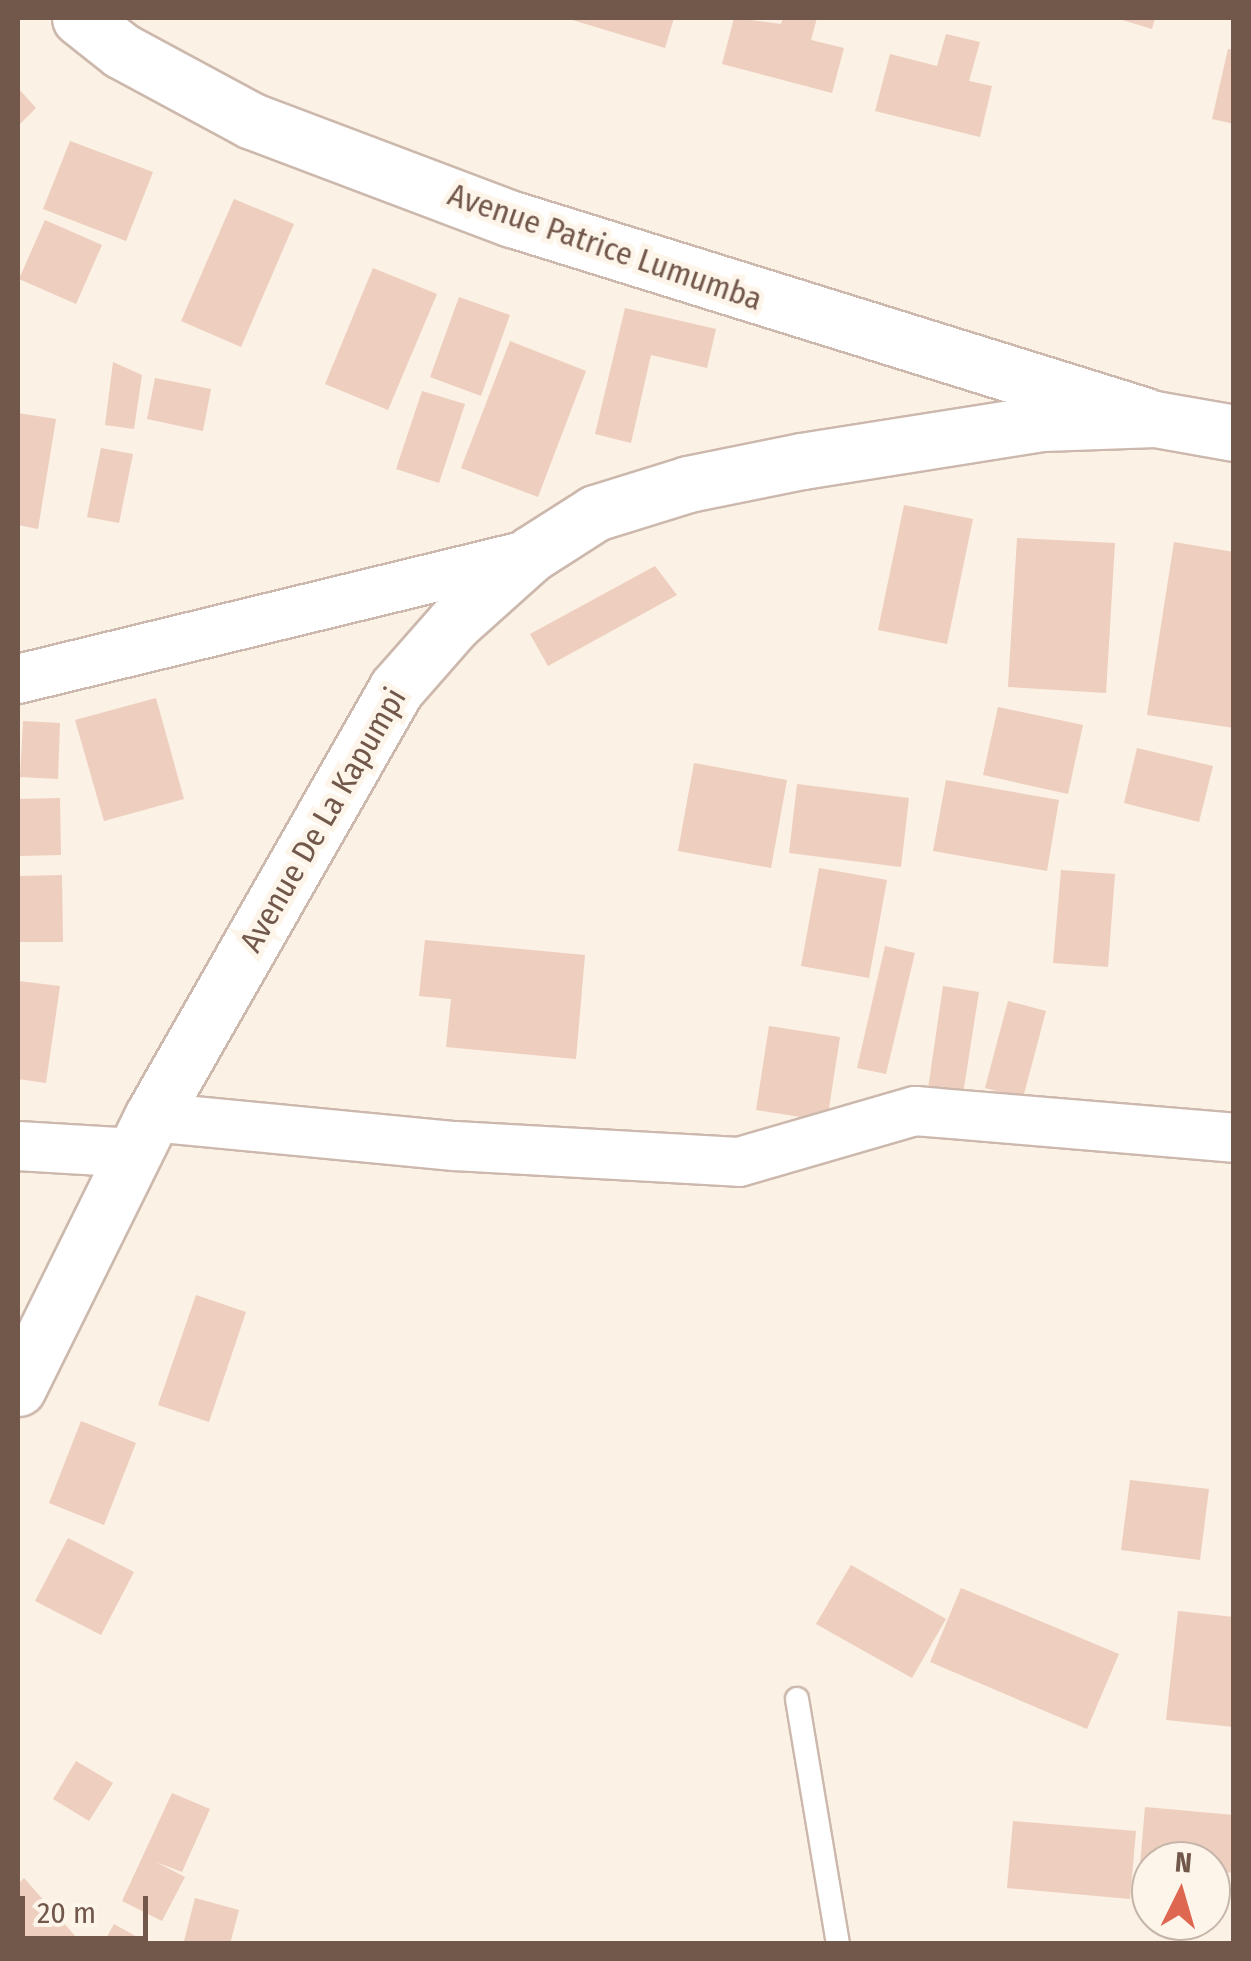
<!DOCTYPE html>
<style>
body{margin:0}
#map{position:relative;width:1251px;height:1961px;overflow:hidden;background:#fbf1e4;font-family:"Fira Sans Condensed",sans-serif}
div>[style]{position:absolute}
[style*='--x']{left:calc(var(--x)*1px);top:calc(var(--y)*1px);width:calc(var(--w)*1px);rotate:calc(var(--a)*1deg)}
.building>*{inset:0;background:#eecebe}
.roads{filter:drop-shadow(2px 0 #ccb8ac) drop-shadow(-2px 0 #ccb8ac) drop-shadow(0 2px #ccb8ac) drop-shadow(0 -2px #ccb8ac)}
.service>*{height:22px;margin:-11px;padding:0 11px;transform-origin:11px;border-radius:11px;background:#fff}
.minor>*{height:48px;margin:-24px;padding:0 24px;transform-origin:24px;border-radius:24px;background:#fff}
.tertiary>*{height:55px;margin:-27.5px;padding:0 27.5px;transform-origin:27.5px;border-radius:27.5px;background:#fff}
.secondary>*{height:55px;margin:-27.5px;padding:0 27.5px;transform-origin:27.5px;border-radius:27.5px;background:#fff}
span{translate:-50% -50%;white-space:nowrap;text-align:center;line-height:1.15;-webkit-text-stroke:10px #fef5ea;paint-order:stroke}
.street-label{font-size:32px;color:#72574b}
.frame{position:absolute;inset:0;border:20px solid #72574b;pointer-events:none}
.north{position:absolute;left:1131px;top:1841px;width:100px;height:100px;box-sizing:border-box;background:#fef5ea;border:2px solid #c6b6aa;border-radius:50%;rotate:5deg;font-size:28px;font-weight:700;line-height:40px;text-align:center;color:#72574b}
.north::after{content:'';display:block;margin:auto;width:35px;height:45px;background:#dd6751;clip-path:polygon(50% 0,100% 100%,50% 72%,0 100%)}
.scale{position:absolute;left:20px;top:1896px;width:128px;height:45px;box-sizing:border-box;border:5px solid #72574b;border-top:0;padding-left:12px;font-size:30px;line-height:35px;white-space:nowrap;color:#72574b;-webkit-text-stroke:8px #fef5ea;paint-order:stroke}
</style>
<div id="map">
<div class="building">
<div style="clip-path:polygon(566px 18px,674px 18px,665px 48px)"></div>
<div style="clip-path:polygon(734px 18px,781px 24px,783px 18px,817px 18px,811px 40px,844px 48px,832px 93px,722px 64px)"></div>
<div style="clip-path:polygon(1116px 18px,1155px 18px,1152px 29px)"></div>
<div style="clip-path:polygon(946px 34px,980px 42px,969px 81px,992px 86px,980px 137px,875px 111px,890px 54px,937px 66px)"></div>
<div style="clip-path:polygon(1228px 49px,1234px 50px,1234px 124px,1212px 119px)"></div>
<div style="clip-path:polygon(18px 88px,36px 108px,18px 126px)"></div>
<div style="clip-path:polygon(70px 141px,153px 172px,126px 241px,43px 209px)"></div>
<div style="clip-path:polygon(234px 199px,294px 224px,241px 347px,181px 321px)"></div>
<div style="clip-path:polygon(45px 220px,102px 245px,76px 304px,19px 279px)"></div>
<div style="clip-path:polygon(373px 268px,437px 294px,388px 410px,325px 384px)"></div>
<div style="clip-path:polygon(459px 297px,510px 315px,481px 396px,430px 377px)"></div>
<div style="clip-path:polygon(625px 308px,716px 329px,707px 368px,651px 355px,631px 443px,595px 434px)"></div>
<div style="clip-path:polygon(510px 341px,586px 371px,538px 497px,461px 468px)"></div>
<div style="clip-path:polygon(113px 362px,142px 375px,134px 429px,105px 425px)"></div>
<div style="clip-path:polygon(155px 378px,211px 389px,203px 431px,147px 419px)"></div>
<div style="clip-path:polygon(422px 391px,465px 404px,439px 483px,396px 469px)"></div>
<div style="clip-path:polygon(18px 413px,56px 419px,38px 529px,18px 525px)"></div>
<div style="clip-path:polygon(101px 448px,133px 454px,119px 523px,87px 517px)"></div>
<div style="clip-path:polygon(904px 505px,973px 519px,947px 644px,878px 630px)"></div>
<div style="clip-path:polygon(1017px 538px,1115px 543px,1106px 693px,1008px 687px)"></div>
<div style="clip-path:polygon(1174px 542px,1234px 552px,1234px 728px,1147px 715px)"></div>
<div style="clip-path:polygon(655px 566px,677px 595px,548px 666px,530px 634px)"></div>
<div style="clip-path:polygon(156px 698px,184px 799px,104px 821px,75px 720px)"></div>
<div style="clip-path:polygon(998px 707px,1083px 725px,1068px 794px,983px 775px)"></div>
<div style="clip-path:polygon(23px 721px,60px 723px,58px 779px,20px 777px)"></div>
<div style="clip-path:polygon(1137px 748px,1213px 766px,1199px 822px,1124px 803px)"></div>
<div style="clip-path:polygon(694px 763px,787px 780px,771px 868px,678px 851px)"></div>
<div style="clip-path:polygon(946px 780px,1059px 800px,1047px 871px,933px 851px)"></div>
<div style="clip-path:polygon(797px 784px,909px 798px,901px 867px,789px 853px)"></div>
<div style="clip-path:polygon(60px 798px,61px 855px,18px 856px,18px 799px)"></div>
<div style="clip-path:polygon(819px 868px,887px 880px,869px 978px,801px 966px)"></div>
<div style="clip-path:polygon(1061px 870px,1115px 874px,1108px 967px,1053px 963px)"></div>
<div style="clip-path:polygon(62px 875px,63px 942px,18px 942px,18px 876px)"></div>
<div style="clip-path:polygon(425px 940px,585px 955px,576px 1059px,446px 1047px,451px 999px,419px 996px)"></div>
<div style="clip-path:polygon(885px 946px,915px 953px,886px 1074px,857px 1068px)"></div>
<div style="clip-path:polygon(18px 981px,60px 986px,46px 1083px,18px 1079px)"></div>
<div style="clip-path:polygon(943px 986px,979px 992px,963px 1094px,928px 1089px)"></div>
<div style="clip-path:polygon(1008px 1001px,1046px 1011px,1023px 1098px,985px 1088px)"></div>
<div style="clip-path:polygon(769px 1026px,840px 1037px,827px 1121px,756px 1110px)"></div>
<div style="clip-path:polygon(196px 1295px,246px 1312px,209px 1422px,158px 1405px)"></div>
<div style="clip-path:polygon(81px 1421px,136px 1443px,104px 1525px,49px 1503px)"></div>
<div style="clip-path:polygon(1130px 1480px,1209px 1489px,1200px 1560px,1121px 1550px)"></div>
<div style="clip-path:polygon(68px 1538px,134px 1572px,101px 1635px,35px 1601px)"></div>
<div style="clip-path:polygon(851px 1565px,946px 1619px,912px 1678px,816px 1624px)"></div>
<div style="clip-path:polygon(961px 1588px,1119px 1654px,1087px 1729px,930px 1662px)"></div>
<div style="clip-path:polygon(1178px 1611px,1234px 1617px,1234px 1727px,1166px 1720px)"></div>
<div style="clip-path:polygon(76px 1761px,113px 1783px,89px 1821px,53px 1799px)"></div>
<div style="clip-path:polygon(172px 1793px,210px 1809px,182px 1872px,156px 1862px,185px 1877px,162px 1921px,122px 1901px)"></div>
<div style="clip-path:polygon(1145px 1807px,1234px 1815px,1234px 1873px,1211px 1871px,1211px 1861px,1140px 1865px)"></div>
<div style="clip-path:polygon(1013px 1821px,1136px 1831px,1130px 1899px,1007px 1888px)"></div>
<div style="clip-path:polygon(24px 1878px,76px 1937px,69px 1944px,18px 1944px,18px 1884px)"></div>
<div style="clip-path:polygon(195px 1898px,239px 1910px,230px 1944px,184px 1941px)"></div>
<div style="clip-path:polygon(114px 1924px,150px 1944px,103px 1944px)"></div>
</div>
<div class="roads">
<div class="service">
<div style="--x:797;--y:1699;--w:248;--a:80.5"></div>
</div>
<div class="minor">
<div style="--x:18;--y:679;--w:528;--a:-13.69"></div>
<div style="--x:152;--y:1117;--w:304;--a:5.5"></div>
<div style="--x:455;--y:1146;--w:284;--a:3.2"></div>
<div style="--x:739;--y:1162;--w:183;--a:-16.2"></div>
<div style="--x:915;--y:1111;--w:320;--a:4.8"></div>
<div style="--x:18;--y:1146;--w:117;--a:3.4"></div>
</div>
<div class="tertiary">
<div style="--x:80;--y:18;--w:53;--a:38.2"></div>
<div style="--x:122;--y:51;--w:148;--a:28.3"></div>
<div style="--x:252;--y:121;--w:278;--a:20.7"></div>
<div style="--x:512;--y:219;--w:661;--a:17.26"></div>
</div>
<div class="secondary">
<div style="--x:18;--y:1388;--w:302;--a:-63.7"></div>
<div style="--x:152;--y:1117;--w:493;--a:-60.3"></div>
<div style="--x:396;--y:689;--w:88;--a:-48.7"></div>
<div style="--x:454;--y:623;--w:103;--a:-41.9"></div>
<div style="--x:531;--y:554;--w:76;--a:-32.6"></div>
<div style="--x:595;--y:513;--w:97;--a:-17.3"></div>
<div style="--x:688;--y:484;--w:116;--a:-11.4"></div>
<div style="--x:802;--y:461;--w:244;--a:-9"></div>
<div style="--x:1043;--y:423;--w:112;--a:-2"></div>
<div style="--x:1155;--y:419;--w:80;--a:10"></div>
</div>
</div>
<div class="street-label">
<span style="left:605px;top:247px;rotate:19deg">Avenue Patrice Lumumba</span>
<span style="left:323px;top:820px;rotate:-60deg">Avenue De La Kapumpi</span>
</div>
<div class="frame"></div>
<div class="north">N</div>
<div class="scale">20 m</div>
</div>
